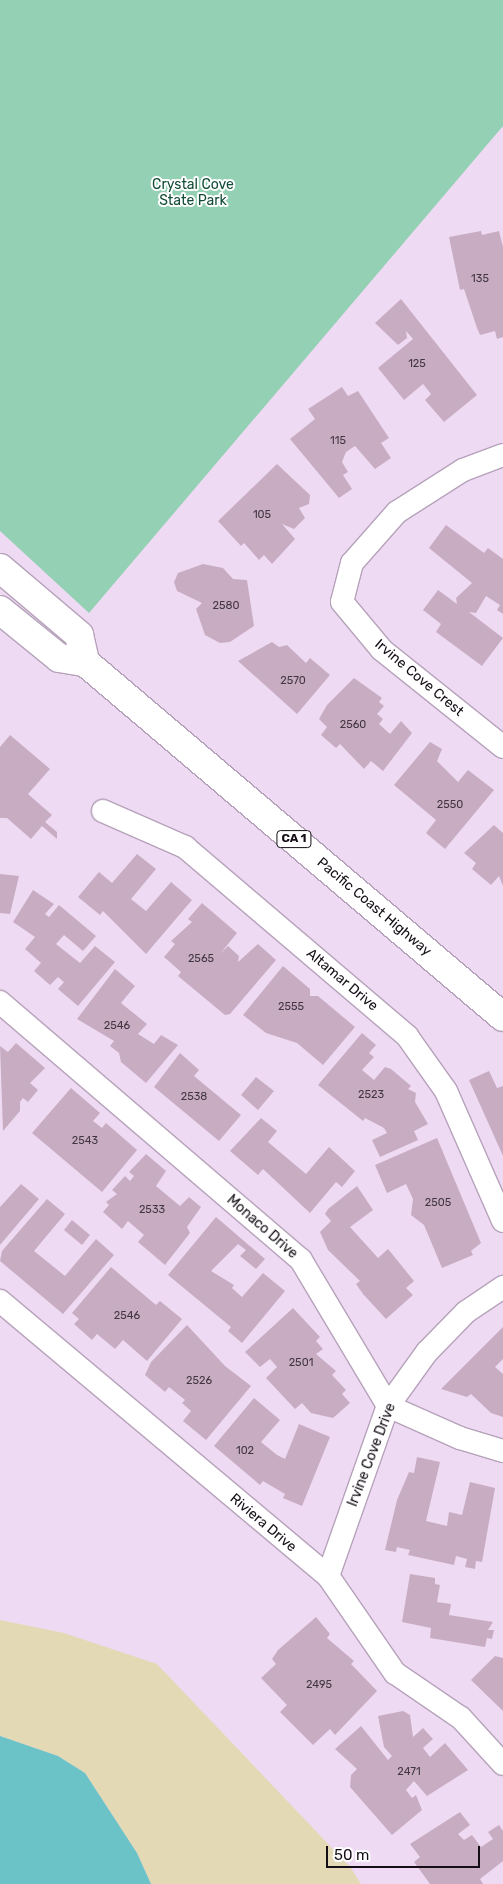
<!DOCTYPE html>
<style>
body{margin:0}
#map{position:relative;width:503px;height:1884px;overflow:hidden;background:#efdaf4;font-family:Rubik,sans-serif}
div>[style]{position:absolute}
[style*='--x']{left:calc(var(--x)*1px);top:calc(var(--y)*1px);width:calc(var(--w)*1px);rotate:calc(var(--a)*1deg)}
.green>*{inset:0;background:#94d0b4}
.sand>*{inset:0;background:#e3d9b4}
.water>*{inset:0;background:#6bc3c7}
.building>*{inset:0;background:#c8adc2}
.roads{filter:drop-shadow(1px 0 #b6a2ba) drop-shadow(-1px 0 #b6a2ba) drop-shadow(0 1px #b6a2ba) drop-shadow(0 -1px #b6a2ba)}
.minor>*{height:22px;margin:-11px;padding:0 11px;transform-origin:11px;border-radius:11px;background:#fff}
.trunk>*{height:28px;margin:-14px;padding:0 14px;transform-origin:14px;border-radius:14px;background:#fff}
span{translate:-50% -50%;white-space:nowrap;text-align:center;line-height:1.15;-webkit-text-stroke:4px #fff;paint-order:stroke}
.number-label{font-size:11px;color:#423641}
.number-label span{-webkit-text-stroke-width:0}
.shield-label span{padding:1px 4px;background:#fff;border:1px solid;border-radius:4px;-webkit-text-stroke-width:0}
.shield-label{font-size:12px;color:#150e16;font-weight:700}
.park-label{font-size:14px;color:#124b36}
.street-label{font-size:14px;color:#150e16}
.scale{position:absolute;left:326px;top:1846px;width:154px;height:22px;box-sizing:border-box;border:2px solid #150e16;border-top:0;padding-left:6px;font-size:15px;line-height:18px;white-space:nowrap;color:#150e16;-webkit-text-stroke:4px #fff;paint-order:stroke}
</style>
<div id="map">
<div class="green">
<div style="clip-path:polygon(0 0,503px 0,503px 126px,89px 613px,0 531px)"></div>
</div>
<div class="sand">
<div style="clip-path:polygon(0 1620px,64px 1633px,157px 1664px,351px 1868px,361px 1884px,151px 1884px,137px 1853px,85px 1773px,58px 1756px,0 1736px)"></div>
</div>
<div class="water">
<div style="clip-path:polygon(0 1736px,58px 1756px,85px 1773px,137px 1853px,151px 1884px,0 1884px)"></div>
</div>
<div class="building">
<div style="clip-path:polygon(481px 231px,482px 235px,499px 231px,503px 247px,503px 337px,497px 339px,495px 331px,480px 335px,477px 328px,464px 289px,460px 290px,449px 237px)"></div>
<div style="clip-path:polygon(401px 299px,477px 395px,444px 422px,425px 400px,431px 394px,423px 384px,404px 400px,378px 368px,413px 339px,406px 331px,407px 338px,398px 345px,375px 323px)"></div>
<div style="clip-path:polygon(342px 387px,348px 396px,358px 391px,389px 438px,381px 443px,391px 458px,375px 469px,355px 446px,346px 452px,342px 462px,348px 472px,343px 475px,352px 489px,339px 498px,290px 439px,315px 419px,308px 409px)"></div>
<div style="clip-path:polygon(277px 464px,310px 495px,309px 504px,299px 508px,305px 518px,294px 529px,282px 524px,295px 539px,272px 564px,264px 555px,259px 560px,244px 543px,241px 546px,218px 521px)"></div>
<div style="clip-path:polygon(446px 525px,484px 553px,488px 548px,503px 559px,503px 614px,497px 610px,500px 605px,486px 596px,476px 613px,469px 612px,503px 638px,482px 666px,436px 632px,441px 624px,423px 610px,438px 590px,457px 604px,456px 598px,472px 583px,429px 548px)"></div>
<div style="clip-path:polygon(203px 564px,223px 568px,233px 579px,247px 580px,254px 626px,230px 642px,220px 643px,205px 635px,196px 609px,202px 603px,177px 591px,174px 582px,178px 573px)"></div>
<div style="clip-path:polygon(272px 642px,279px 647px,287px 645px,306px 663px,310px 658px,330px 675px,297px 714px,238px 661px)"></div>
<div style="clip-path:polygon(354px 678px,382px 698px,379px 702px,384px 706px,377px 714px,383px 719px,379px 724px,390px 734px,401px 721px,412px 733px,383px 771px,371px 761px,364px 769px,340px 744px,336px 748px,321px 735px,327px 727px,319px 719px,327px 705px)"></div>
<div style="clip-path:polygon(10px 735px,50px 769px,28px 794px,52px 815px,45px 822px,57px 832px,57px 839px,42px 826px,31px 839px,7px 818px,0 818px,0 747px)"></div>
<div style="clip-path:polygon(430px 742px,442px 749px,437px 761px,458px 782px,468px 770px,494px 790px,445px 849px,426px 833px,436px 820px,394px 785px)"></div>
<div style="clip-path:polygon(494px 825px,503px 833px,503px 886px,499px 876px,491px 885px,472px 869px,476px 863px,464px 853px)"></div>
<div style="clip-path:polygon(137px 854px,156px 869px,131px 899px,146px 911px,171px 882px,192px 900px,146px 954px,103px 911px,100px 915px,78px 897px,99px 872px,112px 883px)"></div>
<div style="clip-path:polygon(0 874px,19px 876px,10px 914px,0 913px)"></div>
<div style="clip-path:polygon(33px 890px,54px 904px,45px 914px,49px 917px,59px 905px,96px 936px,83px 951px,64px 935px,56px 944px,80px 963px,95px 946px,115px 962px,78px 1006px,58px 989px,64px 982px,58px 977px,50px 985px,34px 971px,41px 963px,25px 949px,35px 937px,13px 922px)"></div>
<div style="clip-path:polygon(202px 903px,237px 933px,220px 954px,228px 946px,239px 956px,238px 962px,258px 944px,276px 960px,230px 1014px,225px 1015px,178px 976px,181px 972px,164px 957px,175px 944px,171px 941px,192px 922px,188px 919px)"></div>
<div style="clip-path:polygon(283px 966px,310px 989px,310px 996px,318px 996px,355px 1027px,323px 1065px,297px 1043px,266px 1033px,243px 1015px)"></div>
<div style="clip-path:polygon(115px 969px,135px 986px,121px 1003px,147px 1024px,138px 1034px,154px 1044px,161px 1035px,178px 1045px,146px 1083px,121px 1062px,119px 1053px,110px 1046px,114px 1041px,77px 1019px)"></div>
<div style="clip-path:polygon(362px 1033px,376px 1045px,369px 1053px,374px 1057px,362px 1070px,374px 1080px,385px 1067px,391px 1069px,411px 1086px,408px 1089px,416px 1093px,415px 1102px,428px 1124px,414px 1131px,418px 1140px,380px 1157px,372px 1140px,387px 1133px,384px 1128px,365px 1118px,363px 1121px,318px 1085px)"></div>
<div style="clip-path:polygon(16px 1043px,45px 1068px,30px 1083px,38px 1090px,28px 1102px,23px 1098px,20px 1102px,20px 1111px,3px 1131px,0 1046px,8px 1052px)"></div>
<div style="clip-path:polygon(180px 1053px,199px 1070px,194px 1076px,241px 1115px,219px 1141px,154px 1087px)"></div>
<div style="clip-path:polygon(489px 1071px,497px 1088px,503px 1086px,503px 1156px,469px 1080px)"></div>
<div style="clip-path:polygon(256px 1077px,274px 1091px,258px 1110px,241px 1095px)"></div>
<div style="clip-path:polygon(71px 1088px,100px 1113px,93px 1121px,102px 1128px,106px 1123px,137px 1150px,102px 1192px,32px 1133px)"></div>
<div style="clip-path:polygon(261px 1118px,277px 1131px,268px 1142px,306px 1174px,329px 1147px,355px 1171px,342px 1187px,336px 1182px,310px 1213px,263px 1169px,258px 1175px,230px 1151px)"></div>
<div style="clip-path:polygon(437px 1138px,481px 1243px,471px 1251px,473px 1255px,442px 1268px,424px 1225px,411px 1215px,413px 1199px,406px 1184px,387px 1193px,375px 1165px)"></div>
<div style="clip-path:polygon(146px 1154px,166px 1171px,156px 1186px,180px 1206px,189px 1197px,201px 1207px,187px 1227px,190px 1233px,165px 1265px,138px 1242px,144px 1235px,128px 1221px,122px 1229px,103px 1212px,109px 1205px,106px 1202px,117px 1194px,112px 1190px,125px 1176px,130px 1181px,134px 1176px,129px 1172px)"></div>
<div style="clip-path:polygon(21px 1184px,39px 1199px,0 1245px,0 1207px)"></div>
<div style="clip-path:polygon(357px 1186px,373px 1210px,350px 1227px,378px 1258px,388px 1249px,414px 1281px,406px 1288px,413px 1295px,386px 1319px,363px 1294px,356px 1284px,360px 1281px,328px 1250px,320px 1232px,331px 1221px,325px 1214px,328px 1209px)"></div>
<div style="clip-path:polygon(47px 1199px,65px 1214px,34px 1251px,65px 1276px,96px 1239px,114px 1255px,63px 1314px,0 1261px,2px 1251px)"></div>
<div style="clip-path:polygon(216px 1217px,265px 1259px,256px 1269px,240px 1256px,246px 1250px,238px 1244px,211px 1271px,234px 1285px,232px 1288px,242px 1297px,263px 1273px,285px 1291px,242px 1343px,228px 1331px,231px 1327px,168px 1275px)"></div>
<div style="clip-path:polygon(72px 1220px,90px 1235px,82px 1245px,64px 1230px)"></div>
<div style="clip-path:polygon(111px 1267px,156px 1305px,160px 1301px,182px 1319px,147px 1361px,123px 1340px,115px 1349px,97px 1334px,92px 1340px,74px 1324px,79px 1319px,72px 1313px)"></div>
<div style="clip-path:polygon(293px 1308px,320px 1337px,316px 1341px,323px 1349px,316px 1354px,336px 1371px,332px 1375px,346px 1390px,342px 1394px,350px 1403px,333px 1418px,311px 1413px,302px 1403px,295px 1409px,266px 1378px,277px 1367px,270px 1359px,260px 1367px,245px 1352px)"></div>
<div style="clip-path:polygon(187px 1325px,225px 1366px,251px 1386px,206px 1440px,183px 1421px,191px 1411px,182px 1403px,185px 1400px,169px 1387px,165px 1392px,145px 1375px,151px 1362px)"></div>
<div style="clip-path:polygon(503px 1327px,503px 1359px,495px 1367px,503px 1374px,503px 1417px,491px 1413px,471px 1394px,467px 1397px,441px 1389px)"></div>
<div style="clip-path:polygon(254px 1398px,280px 1420px,261px 1442px,277px 1455px,285px 1459px,299px 1424px,330px 1437px,302px 1506px,283px 1498px,285px 1494px,263px 1481px,260px 1485px,214px 1446px)"></div>
<div style="clip-path:polygon(417px 1457px,440px 1462px,426px 1521px,447px 1526px,449px 1512px,462px 1515px,470px 1482px,495px 1488px,482px 1562px,476px 1561px,475px 1569px,465px 1567px,467px 1559px,456px 1556px,454px 1565px,408px 1555px,410px 1550px,397px 1547px,396px 1552px,385px 1550px,397px 1500px,409px 1472px,414px 1473px)"></div>
<div style="clip-path:polygon(410px 1574px,435px 1578px,435px 1584px,440px 1585px,437px 1602px,451px 1604px,449px 1615px,493px 1622px,488px 1630px,494px 1630px,492px 1639px,487px 1638px,485px 1647px,430px 1638px,431px 1628px,402px 1622px)"></div>
<div style="clip-path:polygon(316px 1617px,330px 1634px,327px 1638px,354px 1661px,351px 1664px,377px 1691px,335px 1735px,330px 1729px,313px 1745px,280px 1712px,287px 1705px,261px 1678px,276px 1664px,272px 1659px,278px 1650px)"></div>
<div style="clip-path:polygon(495px 1656px,503px 1658px,503px 1711px,471px 1680px)"></div>
<div style="clip-path:polygon(403px 1711px,410px 1715px,413px 1737px,423px 1728px,433px 1739px,423px 1748px,430px 1757px,445px 1743px,468px 1770px,427px 1796px,414px 1781px,406px 1790px,412px 1798px,416px 1795px,422px 1810px,392px 1835px,350px 1787px,351px 1775px,357px 1769px,335px 1749px,361px 1726px,388px 1760px,392px 1756px,384px 1747px,378px 1716px)"></div>
<div style="clip-path:polygon(460px 1812px,470px 1825px,458px 1834px,464px 1840px,472px 1835px,481px 1847px,493px 1839px,488px 1832px,499px 1825px,503px 1831px,503px 1861px,480px 1879px,483px 1884px,430px 1884px,414px 1862px,420px 1857px,410px 1844px)"></div>
</div>
<div class="roads">
<div class="minor">
<div style="--x:503;--y:455;--w:43;--a:159.4"></div>
<div style="--x:463;--y:470;--w:78;--a:147.5"></div>
<div style="--x:397;--y:512;--w:68;--a:131.4"></div>
<div style="--x:352;--y:563;--w:40;--a:104.4"></div>
<div style="--x:342;--y:602;--w:62;--a:50.2"></div>
<div style="--x:382;--y:650;--w:155;--a:38.7"></div>
<div style="--x:103;--y:811;--w:90;--a:23.7"></div>
<div style="--x:185;--y:847;--w:292;--a:40.4"></div>
<div style="--x:407;--y:1036;--w:67;--a:54.7"></div>
<div style="--x:446;--y:1091;--w:142;--a:66.3"></div>
<div style="--x:0;--y:1002;--w:396;--a:40.6"></div>
<div style="--x:301;--y:1260;--w:170;--a:59.2"></div>
<div style="--x:388;--y:1406;--w:79;--a:24"></div>
<div style="--x:460;--y:1438;--w:45;--a:16.8"></div>
<div style="--x:0;--y:1301;--w:428;--a:40"></div>
<div style="--x:328;--y:1576;--w:118;--a:55.4"></div>
<div style="--x:395;--y:1673;--w:80;--a:34.3"></div>
<div style="--x:461;--y:1718;--w:62;--a:47.6"></div>
<div style="--x:328;--y:1576;--w:180;--a:-70.6"></div>
<div style="--x:388;--y:1406;--w:67;--a:-54.2"></div>
<div style="--x:427;--y:1352;--w:56;--a:-45.7"></div>
<div style="--x:466;--y:1312;--w:45;--a:-34"></div>
</div>
<div class="trunk">
<div style="--x:0;--y:568;--w:104;--a:40.3"></div>
<div style="--x:79;--y:635;--w:28;--a:77"></div>
<div style="--x:0;--y:610;--w:76;--a:39.1"></div>
<div style="--x:59;--y:658;--w:26;--a:9"></div>
<div style="--x:85;--y:662;--w:548;--a:40.34"></div>
</div>
</div>
<div class="number-label">
<span style="left:480px;top:279px">135</span>
<span style="left:417px;top:364px">125</span>
<span style="left:338px;top:441px">115</span>
<span style="left:262px;top:515px">105</span>
<span style="left:226px;top:606px">2580</span>
<span style="left:293px;top:681px">2570</span>
<span style="left:353px;top:725px">2560</span>
<span style="left:450px;top:805px">2550</span>
<span style="left:201px;top:959px">2565</span>
<span style="left:291px;top:1007px">2555</span>
<span style="left:117px;top:1026px">2546</span>
<span style="left:371px;top:1095px">2523</span>
<span style="left:194px;top:1097px">2538</span>
<span style="left:85px;top:1141px">2543</span>
<span style="left:438px;top:1203px">2505</span>
<span style="left:152px;top:1210px">2533</span>
<span style="left:127px;top:1316px">2546</span>
<span style="left:301px;top:1363px">2501</span>
<span style="left:199px;top:1381px">2526</span>
<span style="left:245px;top:1451px">102</span>
<span style="left:319px;top:1685px">2495</span>
<span style="left:409px;top:1772px">2471</span>
</div>
<div class="shield-label">
<span style="left:294px;top:839px">CA 1</span>
</div>
<div class="park-label">
<span style="left:193px;top:193px">Crystal Cove<br>State Park</span>
</div>
<div class="street-label">
<span style="left:419px;top:678px;rotate:40deg">Irvine Cove Crest</span>
<span style="left:374px;top:907px;rotate:40deg">Pacific Coast Highway</span>
<span style="left:342px;top:980px;rotate:40deg">Altamar Drive</span>
<span style="left:262px;top:1227px;rotate:41deg">Monaco Drive</span>
<span style="left:372px;top:1455px;rotate:-69deg">Irvine Cove Drive</span>
<span style="left:263px;top:1523px;rotate:40deg">Riviera Drive</span>
</div>
<div class="scale">50 m</div>
</div>
